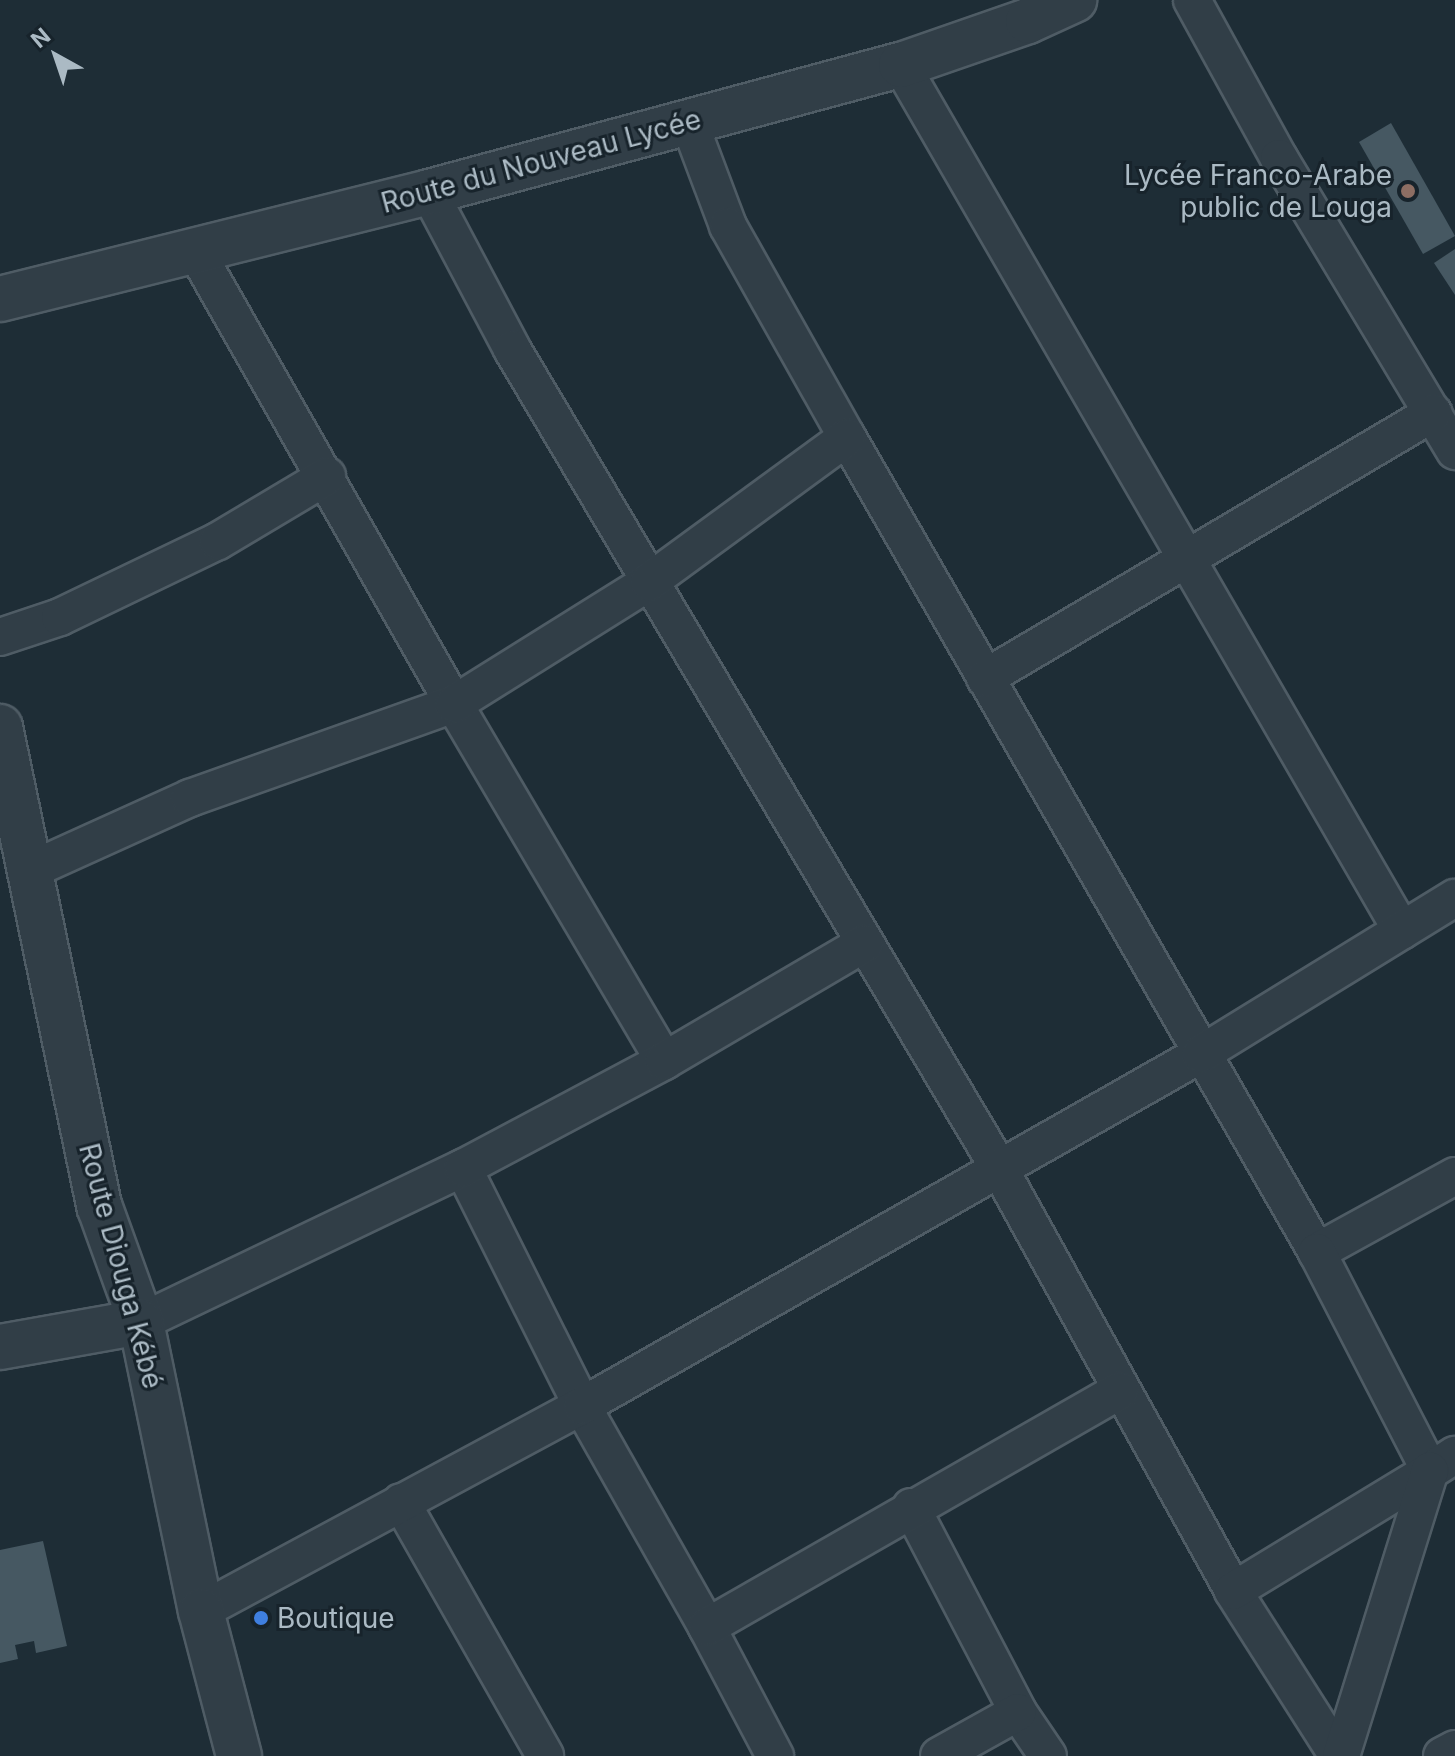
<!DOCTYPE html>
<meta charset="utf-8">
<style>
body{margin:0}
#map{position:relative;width:1455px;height:1756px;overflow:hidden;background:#1e2d36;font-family:Inter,sans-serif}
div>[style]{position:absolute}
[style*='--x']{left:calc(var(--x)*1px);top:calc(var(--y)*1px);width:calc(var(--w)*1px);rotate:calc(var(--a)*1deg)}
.building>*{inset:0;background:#465862}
.roads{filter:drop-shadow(2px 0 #4f5c65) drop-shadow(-2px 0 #4f5c65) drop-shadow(0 2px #4f5c65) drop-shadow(0 -2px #4f5c65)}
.minor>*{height:36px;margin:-18px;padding:0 18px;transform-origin:18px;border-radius:18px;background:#313e47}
.tertiary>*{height:44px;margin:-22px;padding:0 22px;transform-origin:22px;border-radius:22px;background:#313e47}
.dots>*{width:22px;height:22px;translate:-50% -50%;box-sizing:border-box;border:4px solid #17232b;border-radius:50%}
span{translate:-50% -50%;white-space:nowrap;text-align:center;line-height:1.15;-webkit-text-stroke:6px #17232b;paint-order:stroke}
.street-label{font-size:28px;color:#abbac4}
.poi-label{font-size:28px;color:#abbac4}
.right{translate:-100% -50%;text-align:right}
.left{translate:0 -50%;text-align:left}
.north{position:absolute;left:16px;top:16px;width:80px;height:80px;-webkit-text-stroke:6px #17232b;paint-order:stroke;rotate:320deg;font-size:22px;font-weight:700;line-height:32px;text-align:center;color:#abbac4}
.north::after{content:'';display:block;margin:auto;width:28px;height:36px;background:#abbac4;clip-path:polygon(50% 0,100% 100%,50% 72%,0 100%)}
</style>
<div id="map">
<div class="building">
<div style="clip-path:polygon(1391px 123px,1455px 236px,1423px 254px,1359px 142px)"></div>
<div style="clip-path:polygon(1455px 249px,1455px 295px,1434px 263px)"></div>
<div style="clip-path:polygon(43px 1541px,67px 1646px,36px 1653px,34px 1641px,15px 1645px,18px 1659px,0 1663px,0 1550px)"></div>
</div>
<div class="roads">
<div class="minor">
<div style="--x:1192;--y:0;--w:180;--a:61.2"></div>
<div style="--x:1279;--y:158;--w:342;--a:59"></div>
<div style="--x:901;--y:65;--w:1000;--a:59.95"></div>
<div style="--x:689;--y:122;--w:111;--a:69.4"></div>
<div style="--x:728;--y:226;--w:242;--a:60.6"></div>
<div style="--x:847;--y:437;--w:941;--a:60.03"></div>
<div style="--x:429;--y:192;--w:178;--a:62.1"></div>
<div style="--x:512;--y:349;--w:953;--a:59.26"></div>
<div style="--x:999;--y:1168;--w:483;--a:61"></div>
<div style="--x:1233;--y:1591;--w:196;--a:57.5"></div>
<div style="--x:195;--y:250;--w:523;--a:60.3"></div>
<div style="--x:454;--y:704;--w:414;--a:59.5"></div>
<div style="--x:0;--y:637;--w:63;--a:-18.4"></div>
<div style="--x:60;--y:617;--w:175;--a:-25.7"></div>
<div style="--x:218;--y:541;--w:127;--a:-30.8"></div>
<div style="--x:985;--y:678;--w:521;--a:-30.61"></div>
<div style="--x:31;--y:870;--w:175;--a:-24.4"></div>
<div style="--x:190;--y:798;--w:280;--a:-19.6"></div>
<div style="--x:454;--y:704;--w:230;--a:-32"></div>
<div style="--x:649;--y:582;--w:245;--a:-36.2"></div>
<div style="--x:463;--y:1168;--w:266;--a:63.4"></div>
<div style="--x:582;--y:1406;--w:254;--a:60.5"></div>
<div style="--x:707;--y:1627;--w:146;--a:62.2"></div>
<div style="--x:1455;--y:1176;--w:158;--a:151.2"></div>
<div style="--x:1317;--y:1252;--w:246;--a:62.7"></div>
<div style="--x:1430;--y:1471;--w:30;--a:-33"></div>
<div style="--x:141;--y:1322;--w:357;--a:-25.6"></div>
<div style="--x:463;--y:1168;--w:228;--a:-28"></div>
<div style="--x:664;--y:1061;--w:233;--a:-30.4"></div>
<div style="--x:401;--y:1502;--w:292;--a:60.4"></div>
<div style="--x:911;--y:1507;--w:231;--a:62.4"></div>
<div style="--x:1018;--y:1712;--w:53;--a:55.7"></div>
<div style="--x:1233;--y:1591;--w:231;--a:-31.3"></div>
<div style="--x:201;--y:1611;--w:433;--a:-28.3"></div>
<div style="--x:582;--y:1406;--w:712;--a:-29.63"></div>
<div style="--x:1201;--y:1054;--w:298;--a:-31.6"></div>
<div style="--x:707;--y:1627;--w:476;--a:-29.8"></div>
<div style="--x:939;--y:1756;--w:90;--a:-29.1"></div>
<div style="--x:1341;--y:1756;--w:299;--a:-72.7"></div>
<div style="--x:1442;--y:1756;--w:15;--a:-28"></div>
</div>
<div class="tertiary">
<div style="--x:0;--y:299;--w:442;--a:-14"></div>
<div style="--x:429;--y:192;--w:489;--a:-15.1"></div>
<div style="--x:901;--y:65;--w:134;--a:-19.1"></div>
<div style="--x:1028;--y:21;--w:51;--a:-24.5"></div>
<div style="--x:0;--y:727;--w:491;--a:78.3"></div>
<div style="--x:100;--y:1208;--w:121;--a:70.2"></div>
<div style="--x:141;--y:1322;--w:295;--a:78.3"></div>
<div style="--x:201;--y:1611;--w:150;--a:75.3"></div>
<div style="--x:0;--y:1347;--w:143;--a:-10.1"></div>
</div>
</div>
<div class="dots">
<div style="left:1408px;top:191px;background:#8d6e63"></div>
<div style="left:261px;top:1618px;background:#3f7fe0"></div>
</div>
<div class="street-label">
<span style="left:541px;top:161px;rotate:-15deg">Route du Nouveau Lycée</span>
<span style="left:121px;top:1266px;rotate:75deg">Route Diouga Kébé</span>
</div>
<div class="poi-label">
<span class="right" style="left:1392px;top:191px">Lycée Franco-Arabe<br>public de Louga</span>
<span class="left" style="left:277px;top:1618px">Boutique</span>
</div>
<div class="north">N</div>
</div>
